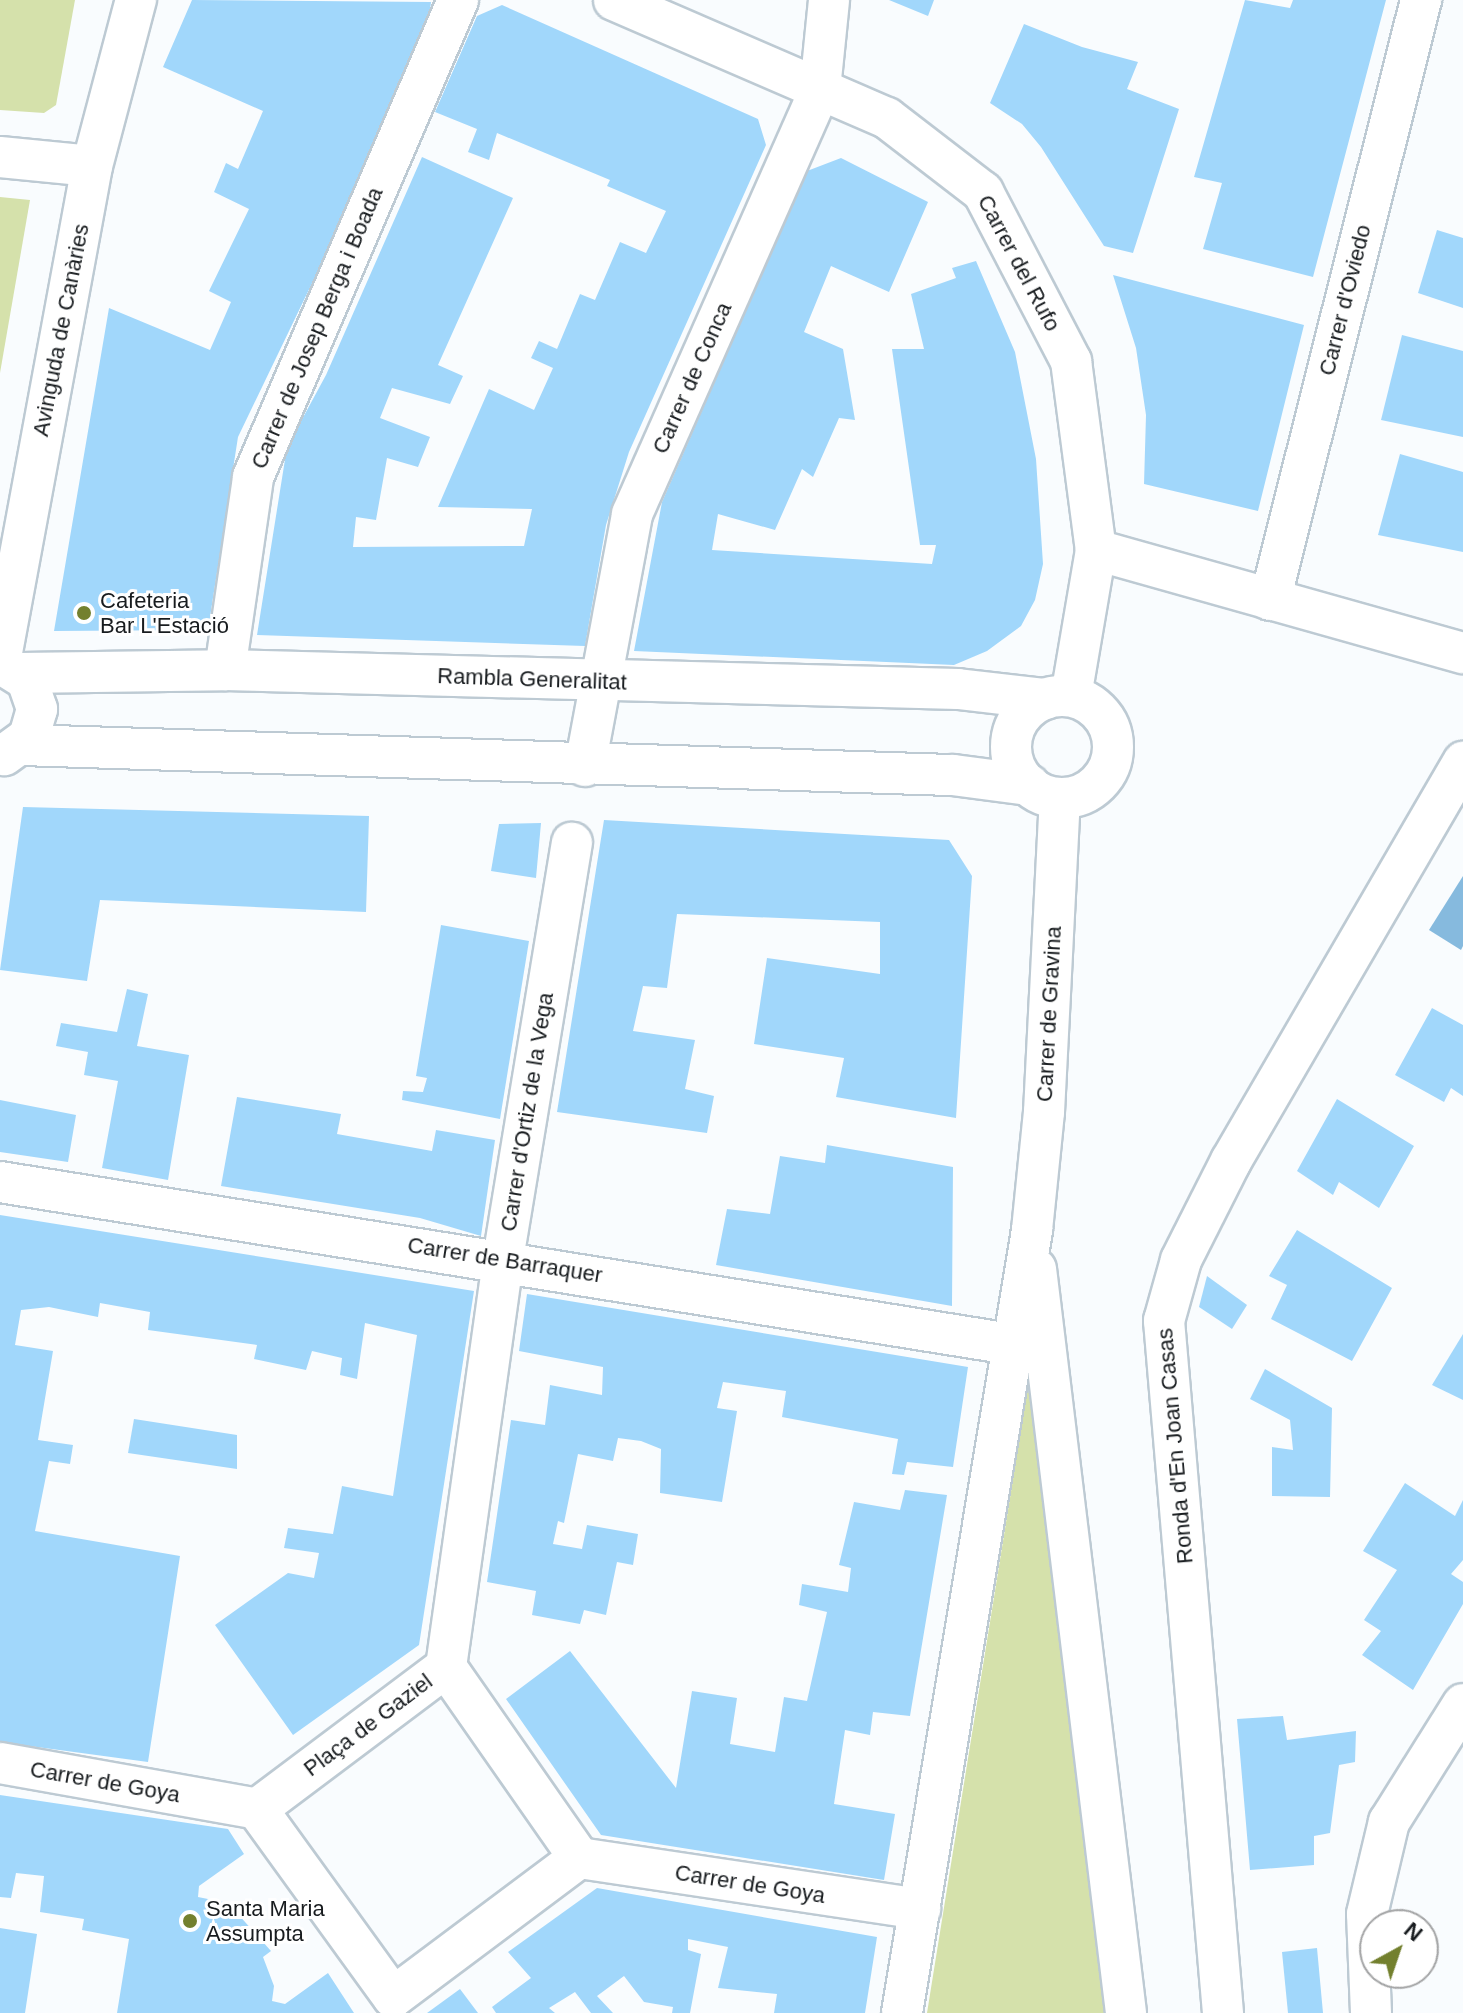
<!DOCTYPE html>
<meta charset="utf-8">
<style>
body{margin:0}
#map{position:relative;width:1463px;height:2013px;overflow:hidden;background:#f9fcfe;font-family:Helvetica,sans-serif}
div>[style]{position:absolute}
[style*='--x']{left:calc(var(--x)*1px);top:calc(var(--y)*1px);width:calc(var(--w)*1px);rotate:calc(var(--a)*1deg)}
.green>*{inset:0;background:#d5e1ab}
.water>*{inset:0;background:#86bade}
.building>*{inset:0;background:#a1d7fb}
.roads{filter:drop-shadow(2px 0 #bdcad3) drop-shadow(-2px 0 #bdcad3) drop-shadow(0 2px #bdcad3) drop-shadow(0 -2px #bdcad3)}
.minor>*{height:40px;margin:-20px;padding:0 20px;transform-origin:20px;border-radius:20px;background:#fff}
.minor>.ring{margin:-20px;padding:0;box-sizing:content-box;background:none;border:40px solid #fff;border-radius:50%}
.dots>*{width:22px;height:22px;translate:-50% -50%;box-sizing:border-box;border:4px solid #fff;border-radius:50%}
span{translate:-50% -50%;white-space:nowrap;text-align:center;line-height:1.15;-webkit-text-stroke:6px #fff;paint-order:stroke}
.street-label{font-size:22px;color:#181c1f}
.poi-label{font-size:22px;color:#181c1f}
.left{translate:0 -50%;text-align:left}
.north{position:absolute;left:1359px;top:1909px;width:80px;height:80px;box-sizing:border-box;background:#fff;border:2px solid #a3a4a5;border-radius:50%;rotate:40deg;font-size:22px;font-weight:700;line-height:32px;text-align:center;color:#181c1f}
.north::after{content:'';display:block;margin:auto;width:28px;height:36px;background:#73802e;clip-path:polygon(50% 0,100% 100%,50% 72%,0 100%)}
</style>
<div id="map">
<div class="green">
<div style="clip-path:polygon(0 0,75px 0,56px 105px,44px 113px,0 110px)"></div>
<div style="clip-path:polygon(0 197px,30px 200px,0 373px)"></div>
<div style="clip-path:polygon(1028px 1386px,1107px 2013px,927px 2013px)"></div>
</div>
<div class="water">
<div style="clip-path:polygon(1463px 876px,1463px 946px,1461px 950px,1429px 930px)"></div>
</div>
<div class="building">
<div style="clip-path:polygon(192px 0,431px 2px,429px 18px,316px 275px,238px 437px,208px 630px,54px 631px,109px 308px,210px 350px,231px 302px,209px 291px,249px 209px,214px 192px,226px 163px,238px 169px,263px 111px,163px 67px)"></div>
<div style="clip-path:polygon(889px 0,934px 0,928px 16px)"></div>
<div style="clip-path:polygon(1245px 0,1290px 8px,1293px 0,1386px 0,1313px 277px,1203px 249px,1222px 183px,1194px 177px)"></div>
<div style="clip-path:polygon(502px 5px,758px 119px,766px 145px,629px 452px,606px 525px,585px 646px,257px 635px,287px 447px,326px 375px,422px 157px,513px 198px,438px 365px,463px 376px,450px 404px,392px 388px,380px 418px,430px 437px,418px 467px,387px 458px,376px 520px,356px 517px,353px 547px,524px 546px,532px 509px,438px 507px,489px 389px,534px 410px,553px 368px,531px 358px,539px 341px,557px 349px,580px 294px,595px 300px,620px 242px,646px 253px,666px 211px,607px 186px,610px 180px,497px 133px,489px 160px,468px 152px,477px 129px,435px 112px,477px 16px)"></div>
<div style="clip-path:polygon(1024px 24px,1082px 47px,1138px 62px,1127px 89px,1179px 109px,1133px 253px,1104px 246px,1041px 147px,1022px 124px,990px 103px)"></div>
<div style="clip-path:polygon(841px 158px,928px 202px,889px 292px,831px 266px,804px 332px,843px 349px,855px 420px,839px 418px,813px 477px,802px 469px,775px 530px,718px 514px,712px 550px,932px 564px,936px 545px,920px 545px,892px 349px,924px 349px,911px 294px,956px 278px,952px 268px,976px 261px,1015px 352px,1036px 459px,1043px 564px,1035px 600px,1021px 626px,987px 651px,954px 665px,634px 651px,662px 502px,807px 171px)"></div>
<div style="clip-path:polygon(1437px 230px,1463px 238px,1463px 308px,1418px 293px)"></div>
<div style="clip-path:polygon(1113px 275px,1304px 325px,1258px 511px,1144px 484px,1146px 415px,1136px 348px)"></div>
<div style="clip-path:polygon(1402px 335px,1463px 351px,1463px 437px,1381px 420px)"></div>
<div style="clip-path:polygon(1400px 454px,1463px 472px,1463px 552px,1378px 535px)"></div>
<div style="clip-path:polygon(23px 807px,369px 816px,366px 912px,100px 900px,87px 981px,0 970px)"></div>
<div style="clip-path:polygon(604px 820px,949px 840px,972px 876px,956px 1118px,836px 1097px,844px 1058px,754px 1044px,767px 958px,880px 974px,880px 922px,677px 914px,667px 988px,643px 986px,633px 1031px,695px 1040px,685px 1089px,714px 1096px,707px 1133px,557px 1112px)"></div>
<div style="clip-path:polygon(541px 823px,536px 878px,491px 871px,499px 824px)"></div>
<div style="clip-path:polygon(441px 925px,529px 941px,500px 1119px,402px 1100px,403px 1091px,423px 1092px,427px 1078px,416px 1076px)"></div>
<div style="clip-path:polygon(127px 989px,148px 994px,137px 1046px,189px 1055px,168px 1180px,102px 1168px,118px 1081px,84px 1075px,88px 1052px,56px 1046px,61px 1023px,117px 1032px)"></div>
<div style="clip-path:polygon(1432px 1008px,1463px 1025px,1463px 1096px,1451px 1088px,1444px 1102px,1395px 1075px)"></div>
<div style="clip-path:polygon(237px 1097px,341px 1114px,337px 1134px,432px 1151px,436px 1130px,495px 1140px,481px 1236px,420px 1218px,221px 1186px)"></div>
<div style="clip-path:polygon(1337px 1099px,1414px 1146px,1379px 1208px,1339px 1182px,1333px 1195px,1297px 1171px)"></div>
<div style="clip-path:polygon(0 1100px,76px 1115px,68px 1162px,0 1152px)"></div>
<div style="clip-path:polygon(827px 1145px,953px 1167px,952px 1306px,716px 1265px,727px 1209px,770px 1214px,780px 1156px,825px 1163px)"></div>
<div style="clip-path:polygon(0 1215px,474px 1291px,419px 1645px,293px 1735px,215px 1625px,288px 1573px,314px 1578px,319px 1553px,284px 1548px,288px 1528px,333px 1534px,342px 1486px,393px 1496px,417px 1335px,365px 1323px,357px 1379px,340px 1375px,342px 1358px,312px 1351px,306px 1370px,254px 1359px,257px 1345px,148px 1330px,150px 1312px,100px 1303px,98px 1317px,49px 1307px,21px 1310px,15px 1345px,53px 1351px,38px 1440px,73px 1445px,70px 1464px,49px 1461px,35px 1531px,180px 1556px,148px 1762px,0 1742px)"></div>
<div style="clip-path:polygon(1297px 1230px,1392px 1288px,1352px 1361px,1271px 1319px,1287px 1285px,1269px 1276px)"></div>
<div style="clip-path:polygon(1207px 1276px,1247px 1305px,1232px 1329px,1199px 1307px)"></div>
<div style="clip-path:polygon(527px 1294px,968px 1367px,953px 1467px,907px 1462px,904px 1475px,892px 1474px,898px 1439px,782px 1417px,786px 1391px,723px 1382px,717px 1408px,737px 1411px,722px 1502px,660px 1493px,661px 1449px,641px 1441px,618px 1438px,613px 1461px,578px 1454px,564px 1523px,558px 1521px,553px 1544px,582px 1549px,587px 1525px,638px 1534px,633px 1565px,617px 1562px,606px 1615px,584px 1610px,580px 1624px,532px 1615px,536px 1591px,487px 1582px,511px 1420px,545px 1425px,550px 1385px,602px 1395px,603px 1367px,519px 1351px)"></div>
<div style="clip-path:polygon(1463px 1334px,1463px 1400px,1432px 1385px)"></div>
<div style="clip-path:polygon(1265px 1369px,1332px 1408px,1330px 1497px,1272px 1496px,1272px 1447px,1293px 1450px,1290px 1420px,1250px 1399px)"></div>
<div style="clip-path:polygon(134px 1419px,237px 1435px,237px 1469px,128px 1453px)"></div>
<div style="clip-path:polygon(1405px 1483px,1455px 1516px,1463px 1500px,1463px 1560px,1451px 1574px,1463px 1582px,1463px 1604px,1413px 1690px,1362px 1655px,1381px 1631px,1364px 1620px,1397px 1570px,1363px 1551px)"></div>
<div style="clip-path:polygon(905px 1490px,947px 1495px,910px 1716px,873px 1712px,870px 1735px,845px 1730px,834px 1804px,895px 1814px,884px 1880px,601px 1835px,506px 1699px,570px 1651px,676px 1788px,692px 1691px,737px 1698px,730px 1744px,775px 1752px,784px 1697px,807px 1701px,827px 1612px,799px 1605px,802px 1584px,848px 1592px,851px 1568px,839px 1565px,854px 1502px,900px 1510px)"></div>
<div style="clip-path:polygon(1283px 1716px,1287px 1740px,1356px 1731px,1355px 1762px,1339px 1765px,1330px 1833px,1314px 1836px,1314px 1865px,1250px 1870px,1237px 1719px)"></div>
<div style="clip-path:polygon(0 1795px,228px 1829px,244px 1854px,199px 1886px,198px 1897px,228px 1903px,271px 1951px,263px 1957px,274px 1986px,272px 2001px,285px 2004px,328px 1973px,354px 2013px,117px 2013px,129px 1939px,82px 1930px,84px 1919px,40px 1912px,44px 1876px,16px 1873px,11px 1898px,0 1897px)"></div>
<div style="clip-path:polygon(597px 1888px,877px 1937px,865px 2013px,774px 2013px,777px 1994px,718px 1988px,728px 1947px,688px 1939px,688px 1950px,701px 1954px,690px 2013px,672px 2013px,673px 2007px,644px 2002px,624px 1976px,597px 1996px,613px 2013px,591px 2013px,575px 1992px,549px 2008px,555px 2013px,496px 2013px,492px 2007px,531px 1978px,508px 1952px)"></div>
<div style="clip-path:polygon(0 1928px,37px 1934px,25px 2013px,0 2013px)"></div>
<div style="clip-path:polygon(1317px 1948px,1323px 2013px,1288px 2013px,1282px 1952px)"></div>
<div style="clip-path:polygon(460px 1989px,478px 2013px,427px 2013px)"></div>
</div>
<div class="roads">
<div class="minor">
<div style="--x:614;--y:0;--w:297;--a:23.4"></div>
<div style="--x:887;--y:118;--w:121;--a:37.6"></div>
<div style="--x:983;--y:192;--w:191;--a:62.5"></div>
<div style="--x:1071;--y:361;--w:191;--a:82.5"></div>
<div style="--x:1096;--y:550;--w:148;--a:99.7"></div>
<div style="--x:0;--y:157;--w:92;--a:5.6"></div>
<div style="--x:1096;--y:550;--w:381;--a:15.7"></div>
<div style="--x:1270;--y:600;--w:619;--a:-75.87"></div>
<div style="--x:0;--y:663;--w:505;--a:-79.51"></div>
<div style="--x:92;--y:166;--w:172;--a:-75.2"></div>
<div style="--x:0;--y:663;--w:32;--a:32"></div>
<div style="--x:27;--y:680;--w:31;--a:71"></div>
<div style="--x:37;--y:709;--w:29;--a:106"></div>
<div style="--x:29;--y:737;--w:31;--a:144"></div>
<div style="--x:225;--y:670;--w:195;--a:-81.7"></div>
<div style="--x:253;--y:477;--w:519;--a:-66.74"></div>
<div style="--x:20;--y:673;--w:205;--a:-0.8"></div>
<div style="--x:225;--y:670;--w:733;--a:1.48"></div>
<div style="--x:958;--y:689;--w:88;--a:6.6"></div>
<div class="ring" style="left:1011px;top:696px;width:62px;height:62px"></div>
<div style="--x:22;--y:745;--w:931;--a:1.85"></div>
<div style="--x:953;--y:775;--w:77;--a:7.5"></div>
<div style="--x:585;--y:766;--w:256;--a:-79.4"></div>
<div style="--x:632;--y:514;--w:465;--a:-66.1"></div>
<div style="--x:820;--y:89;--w:89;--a:-84.2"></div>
<div style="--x:0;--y:1182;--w:1023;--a:9.11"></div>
<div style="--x:1036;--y:1269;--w:749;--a:83.1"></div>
<div style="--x:446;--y:1667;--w:233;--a:55.1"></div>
<div style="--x:579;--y:1858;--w:232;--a:143.2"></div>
<div style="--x:393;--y:1997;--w:232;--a:-125.9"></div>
<div style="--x:257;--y:1809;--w:236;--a:-36.9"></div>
<div style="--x:446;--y:1667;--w:412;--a:-82"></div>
<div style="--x:503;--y:1259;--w:422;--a:-80.6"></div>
<div style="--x:0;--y:1763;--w:261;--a:10.1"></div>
<div style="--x:579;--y:1858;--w:345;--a:8.5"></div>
<div style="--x:902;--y:2013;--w:794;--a:-80.57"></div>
<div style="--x:1032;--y:1230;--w:119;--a:-84.2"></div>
<div style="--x:1044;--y:1112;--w:314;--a:-87.1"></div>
<div style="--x:1223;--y:2013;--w:695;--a:-94.87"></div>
<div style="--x:1164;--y:1321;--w:63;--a:-74.4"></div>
<div style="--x:1181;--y:1260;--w:111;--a:-63.2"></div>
<div style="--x:1231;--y:1161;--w:462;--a:-59.8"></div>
<div style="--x:1371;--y:2013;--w:99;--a:-92.3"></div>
<div style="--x:1367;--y:1914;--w:95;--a:-76.6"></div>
<div style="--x:1389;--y:1822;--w:139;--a:-57.9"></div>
</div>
</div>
<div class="dots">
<div style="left:84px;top:613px;background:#73802e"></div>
<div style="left:190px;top:1921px;background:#73802e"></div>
</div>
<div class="street-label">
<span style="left:1019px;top:263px;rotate:62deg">Carrer del Rufo</span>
<span style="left:1345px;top:300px;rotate:-76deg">Carrer d'Oviedo</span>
<span style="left:317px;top:328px;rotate:-67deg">Carrer de Josep Berga i Boada</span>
<span style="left:61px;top:330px;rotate:-79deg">Avinguda de Canàries</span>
<span style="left:692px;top:378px;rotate:-66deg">Carrer de Conca</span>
<span style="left:532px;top:679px;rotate:2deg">Rambla Generalitat</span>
<span style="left:1049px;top:1014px;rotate:-87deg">Carrer de Gravina</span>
<span style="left:527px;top:1112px;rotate:-81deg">Carrer d'Ortiz de la Vega</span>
<span style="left:505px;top:1260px;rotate:9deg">Carrer de Barraquer</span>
<span style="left:1175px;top:1446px;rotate:-95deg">Ronda d'En Joan Casas</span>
<span style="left:368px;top:1725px;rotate:-37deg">Plaça de Gaziel</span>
<span style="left:105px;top:1782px;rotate:10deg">Carrer de Goya</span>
<span style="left:750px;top:1884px;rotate:9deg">Carrer de Goya</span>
</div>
<div class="poi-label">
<span class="left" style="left:100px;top:613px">Cafeteria<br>Bar L'Estació</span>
<span class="left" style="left:206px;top:1921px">Santa Maria<br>Assumpta</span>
</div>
<div class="north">N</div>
</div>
